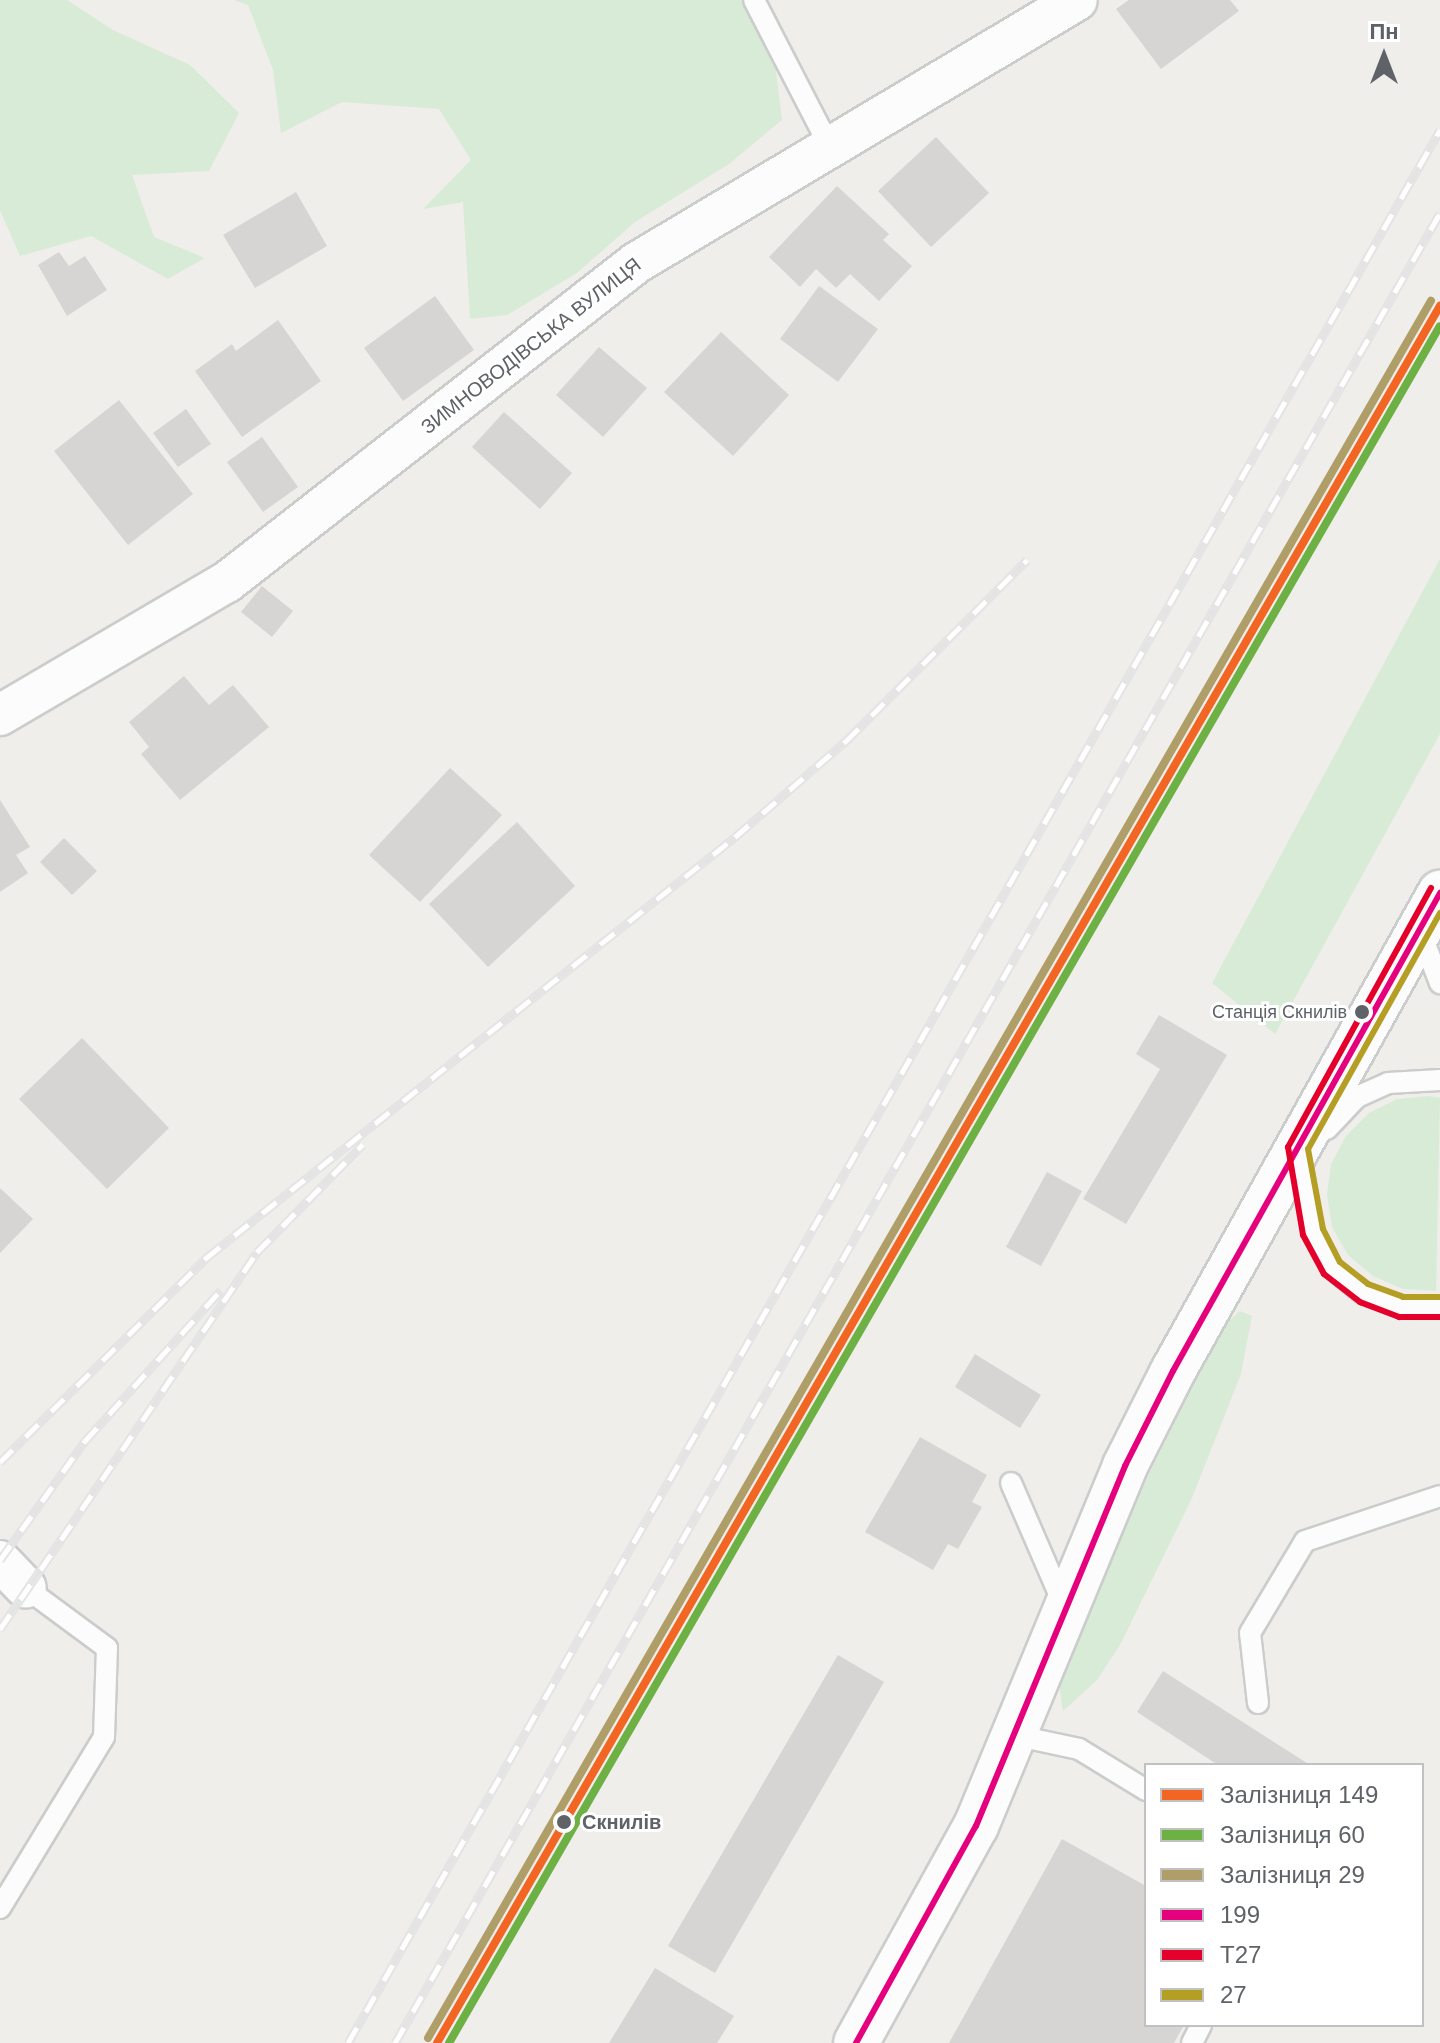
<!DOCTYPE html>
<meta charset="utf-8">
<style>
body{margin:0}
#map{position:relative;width:1440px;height:2043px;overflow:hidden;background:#efeeea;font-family:Helvetica,sans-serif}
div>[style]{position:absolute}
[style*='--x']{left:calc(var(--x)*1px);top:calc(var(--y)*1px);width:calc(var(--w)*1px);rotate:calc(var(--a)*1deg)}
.green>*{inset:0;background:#d8ebd6}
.building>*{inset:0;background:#d6d5d3}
.roads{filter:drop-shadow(2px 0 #cbcccc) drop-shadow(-2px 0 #cbcccc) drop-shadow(0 2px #cbcccc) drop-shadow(0 -2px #cbcccc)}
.service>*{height:20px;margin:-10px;padding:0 10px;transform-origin:10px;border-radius:10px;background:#fdfcfc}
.minor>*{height:40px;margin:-20px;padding:0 20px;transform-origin:20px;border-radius:20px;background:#fdfcfc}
.tertiary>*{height:44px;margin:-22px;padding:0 22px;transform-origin:22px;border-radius:22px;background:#fdfcfc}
.rail>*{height:9px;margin-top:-4.5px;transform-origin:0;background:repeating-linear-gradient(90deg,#fff 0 18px,#e4e4e4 0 36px);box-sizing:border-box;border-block:2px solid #e4e4e4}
.bus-1>*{height:6px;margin:-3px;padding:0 3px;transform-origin:3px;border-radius:3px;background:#e5007d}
.bus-2>*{height:6px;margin:-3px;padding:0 3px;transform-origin:3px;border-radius:3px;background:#e4002b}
.bus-3>*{height:6px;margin:-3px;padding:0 3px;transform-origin:3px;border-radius:3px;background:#b59e24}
.rail-1>*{height:8px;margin:-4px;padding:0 4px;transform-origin:4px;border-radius:4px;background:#f26522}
.rail-2>*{height:8px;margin:-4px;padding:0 4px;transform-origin:4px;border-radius:4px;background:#6db044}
.rail-3>*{height:8px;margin:-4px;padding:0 4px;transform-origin:4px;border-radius:4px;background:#af9e67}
.dots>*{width:22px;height:22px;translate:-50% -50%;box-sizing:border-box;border:4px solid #fff;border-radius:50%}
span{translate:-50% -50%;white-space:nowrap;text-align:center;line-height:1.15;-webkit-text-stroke:6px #fff;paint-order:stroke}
.bus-label{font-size:18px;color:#5f6368}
.right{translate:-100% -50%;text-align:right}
.street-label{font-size:20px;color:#5f6368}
.stop-label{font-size:20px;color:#5f6368;font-weight:700}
.left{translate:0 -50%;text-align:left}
.legend{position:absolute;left:1144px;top:1763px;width:280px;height:264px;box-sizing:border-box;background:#fff;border:2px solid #bfc1c3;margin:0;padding:10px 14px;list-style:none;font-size:24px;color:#5f6368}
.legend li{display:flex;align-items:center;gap:16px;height:40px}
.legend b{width:40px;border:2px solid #bfc1c3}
.north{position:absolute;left:1344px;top:16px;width:80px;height:80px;-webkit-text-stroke:6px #fff;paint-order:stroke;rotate:0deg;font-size:22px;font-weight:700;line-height:32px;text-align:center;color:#5f6368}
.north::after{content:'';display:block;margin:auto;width:28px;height:36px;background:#5f6368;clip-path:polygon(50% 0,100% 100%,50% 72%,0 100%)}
</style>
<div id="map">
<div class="green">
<div style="clip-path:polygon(0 0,67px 0,113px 30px,190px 65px,239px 113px,209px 171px,132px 175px,154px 237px,205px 258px,168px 279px,91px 236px,20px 256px,0 210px)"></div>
<div style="clip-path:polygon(234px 0,767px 0,782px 120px,729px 164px,635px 222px,577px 273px,507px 315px,470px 319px,463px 202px,423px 209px,471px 160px,439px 109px,342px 102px,281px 133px,273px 70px,248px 5px)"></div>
<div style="clip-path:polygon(1440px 559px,1440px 734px,1275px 1034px,1212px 983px)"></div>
<div style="clip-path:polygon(1429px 1096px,1440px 1098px,1436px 1291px,1403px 1289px,1373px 1276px,1348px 1255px,1332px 1227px,1327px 1195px,1331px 1164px,1346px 1136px,1369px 1113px,1397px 1099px)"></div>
<div style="clip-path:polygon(1240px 1311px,1252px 1316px,1241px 1374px,1192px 1498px,1120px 1645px,1097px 1680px,1063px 1711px,1059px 1684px,1096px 1582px,1221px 1328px)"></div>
</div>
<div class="building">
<div style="clip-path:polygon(1129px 0,1230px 0,1239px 11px,1161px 69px,1116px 9px)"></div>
<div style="clip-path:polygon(936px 137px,989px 193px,931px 247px,878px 191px)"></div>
<div style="clip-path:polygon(837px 186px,889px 234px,883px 240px,912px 266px,879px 301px,850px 274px,836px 288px,816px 269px,800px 287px,769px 257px)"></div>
<div style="clip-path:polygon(296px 192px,327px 246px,255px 288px,223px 235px)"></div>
<div style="clip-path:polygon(59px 252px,69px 266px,85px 256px,107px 290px,67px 316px,38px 265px)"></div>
<div style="clip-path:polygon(819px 286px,878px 329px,838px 382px,780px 339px)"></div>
<div style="clip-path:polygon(435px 296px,474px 350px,403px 401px,364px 348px)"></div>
<div style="clip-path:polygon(278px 320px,321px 381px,242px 437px,195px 371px,232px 344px,236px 351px)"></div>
<div style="clip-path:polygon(721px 332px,789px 395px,733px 456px,664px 392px)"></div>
<div style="clip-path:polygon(599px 347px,647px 388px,603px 437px,556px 395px)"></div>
<div style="clip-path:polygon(119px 400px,193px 494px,128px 545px,54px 451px)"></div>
<div style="clip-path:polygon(186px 409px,211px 444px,178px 467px,153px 433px)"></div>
<div style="clip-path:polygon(504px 412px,572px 473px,540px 509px,472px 447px)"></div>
<div style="clip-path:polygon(262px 437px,298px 487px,263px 512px,227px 462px)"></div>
<div style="clip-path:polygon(262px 586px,293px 611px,272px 637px,241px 612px)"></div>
<div style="clip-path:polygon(184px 676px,209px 705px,233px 685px,269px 727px,180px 800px,141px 754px,149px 747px,129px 722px)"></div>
<div style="clip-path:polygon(450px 768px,502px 815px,420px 902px,369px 855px)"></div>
<div style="clip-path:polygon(0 800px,30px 847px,16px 855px,28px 873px,0 892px)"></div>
<div style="clip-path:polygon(517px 822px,575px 886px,488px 967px,429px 904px)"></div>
<div style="clip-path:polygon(64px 838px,97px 871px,72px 895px,40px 862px)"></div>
<div style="clip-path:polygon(1159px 1015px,1227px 1055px,1126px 1224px,1083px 1199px,1160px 1069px,1136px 1054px)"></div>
<div style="clip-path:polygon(82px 1038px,169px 1128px,107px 1189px,19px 1099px)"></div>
<div style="clip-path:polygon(1047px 1172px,1082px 1191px,1041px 1266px,1006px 1247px)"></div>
<div style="clip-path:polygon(0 1188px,33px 1219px,0 1253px)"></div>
<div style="clip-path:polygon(975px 1354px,1041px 1395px,1020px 1428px,955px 1387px)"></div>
<div style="clip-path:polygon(920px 1437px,987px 1475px,972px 1502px,982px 1507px,958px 1549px,948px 1544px,933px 1570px,865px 1532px)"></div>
<div style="clip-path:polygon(838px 1655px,884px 1682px,715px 1973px,668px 1946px)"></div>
<div style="clip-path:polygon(1163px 1671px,1310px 1765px,1218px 1765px,1137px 1712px)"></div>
<div style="clip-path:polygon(1062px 1839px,1146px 1886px,1146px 2025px,1184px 2025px,1174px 2043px,949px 2043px)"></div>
<div style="clip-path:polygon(655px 1968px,734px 2016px,717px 2043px,609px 2043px)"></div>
</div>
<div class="roads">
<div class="service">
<div style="--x:754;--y:0;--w:165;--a:62.7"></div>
<div style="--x:1420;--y:931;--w:56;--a:69"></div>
<div style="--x:1327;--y:1129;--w:44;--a:-46.8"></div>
<div style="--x:1357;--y:1097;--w:34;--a:-24"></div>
<div style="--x:1388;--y:1083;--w:52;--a:-3.3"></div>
<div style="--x:1300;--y:1155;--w:78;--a:80.4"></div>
<div style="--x:1313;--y:1232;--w:41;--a:62.2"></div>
<div style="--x:1332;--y:1268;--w:40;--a:39"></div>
<div style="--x:1363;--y:1293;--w:40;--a:20.2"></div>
<div style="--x:1401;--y:1307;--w:39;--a:0"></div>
<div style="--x:1011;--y:1483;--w:131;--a:66.6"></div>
<div style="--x:1258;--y:1703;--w:70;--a:-96.5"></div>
<div style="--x:1250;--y:1633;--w:107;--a:-59.1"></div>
<div style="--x:1305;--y:1541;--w:142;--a:-18.4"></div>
<div style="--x:1018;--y:1736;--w:62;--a:12"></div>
<div style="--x:1079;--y:1749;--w:79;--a:31.5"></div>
<div style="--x:0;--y:1908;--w:200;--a:-58.7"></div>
<div style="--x:104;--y:1737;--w:89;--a:-88.1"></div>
<div style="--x:107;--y:1648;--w:101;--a:-143.5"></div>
<div style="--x:1192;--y:2043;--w:20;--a:-63"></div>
</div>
<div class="minor">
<div style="--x:0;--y:715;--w:263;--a:-30.4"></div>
<div style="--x:227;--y:582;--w:519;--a:-37.95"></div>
<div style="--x:636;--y:263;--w:513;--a:-30.81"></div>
<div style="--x:0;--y:1561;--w:37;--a:46"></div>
</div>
<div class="tertiary">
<div style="--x:856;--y:2043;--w:248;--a:-61.1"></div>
<div style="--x:976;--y:1826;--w:390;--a:-67.5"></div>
<div style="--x:1125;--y:1466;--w:106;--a:-63.2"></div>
<div style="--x:1173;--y:1371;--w:548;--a:-60.81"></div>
</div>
</div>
<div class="rail">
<div style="--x:0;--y:1462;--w:290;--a:-44.7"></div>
<div style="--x:206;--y:1258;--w:676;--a:-38.51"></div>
<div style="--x:735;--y:837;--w:147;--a:-40.9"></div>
<div style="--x:846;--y:741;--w:256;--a:-45"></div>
<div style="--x:0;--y:1560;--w:146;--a:-54.5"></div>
<div style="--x:85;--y:1441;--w:203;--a:-48"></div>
<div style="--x:0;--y:1629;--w:456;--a:-55.7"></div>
<div style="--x:257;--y:1252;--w:151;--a:-45.5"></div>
<div style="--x:348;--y:2043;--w:2203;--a:-60.28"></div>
<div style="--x:395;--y:2043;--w:2107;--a:-60.27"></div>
</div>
<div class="bus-1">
<div style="--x:856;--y:2043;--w:248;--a:-61.1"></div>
<div style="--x:976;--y:1826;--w:390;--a:-67.5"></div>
<div style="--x:1125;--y:1466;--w:106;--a:-63.2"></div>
<div style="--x:1173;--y:1371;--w:548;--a:-60.81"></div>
</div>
<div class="bus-2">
<div style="--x:1431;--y:888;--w:296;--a:118.9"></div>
<div style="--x:1288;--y:1147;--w:89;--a:80.3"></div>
<div style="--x:1303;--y:1235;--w:44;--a:61.7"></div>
<div style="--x:1324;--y:1274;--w:46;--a:37.9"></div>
<div style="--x:1360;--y:1302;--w:42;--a:21"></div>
<div style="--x:1399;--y:1317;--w:41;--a:0"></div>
</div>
<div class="bus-3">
<div style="--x:1440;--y:913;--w:270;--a:119.2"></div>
<div style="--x:1308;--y:1149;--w:81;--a:79.4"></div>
<div style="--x:1323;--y:1229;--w:37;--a:63"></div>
<div style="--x:1340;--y:1262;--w:36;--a:38"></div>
<div style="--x:1368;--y:1284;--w:37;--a:20"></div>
<div style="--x:1403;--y:1297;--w:37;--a:0"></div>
</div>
<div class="rail-1">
<div style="--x:437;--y:2043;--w:2006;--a:-60"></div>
</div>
<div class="rail-2">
<div style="--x:449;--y:2043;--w:1982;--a:-60.01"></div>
</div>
<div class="rail-3">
<div style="--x:428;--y:2038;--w:2006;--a:-60"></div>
</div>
<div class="dots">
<div style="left:1362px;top:1012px;background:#5f6368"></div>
<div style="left:564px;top:1822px;background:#5f6368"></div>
</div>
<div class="bus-label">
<span class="right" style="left:1347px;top:1012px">Станція Скнилів</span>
</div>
<div class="street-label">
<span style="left:531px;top:346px;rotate:-38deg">ЗИМНОВОДІВСЬКА ВУЛИЦЯ</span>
</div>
<div class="stop-label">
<span class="left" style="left:582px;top:1822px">Скнилів</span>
</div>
<ul class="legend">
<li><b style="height:10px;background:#f26522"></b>Залізниця 149</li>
<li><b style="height:10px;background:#6db044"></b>Залізниця 60</li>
<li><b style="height:10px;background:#af9e67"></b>Залізниця 29</li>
<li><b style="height:10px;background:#e5007d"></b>199</li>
<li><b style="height:10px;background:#e4002b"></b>Т27</li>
<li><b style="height:10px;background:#b59e24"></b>27</li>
</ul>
<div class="north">Пн</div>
</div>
